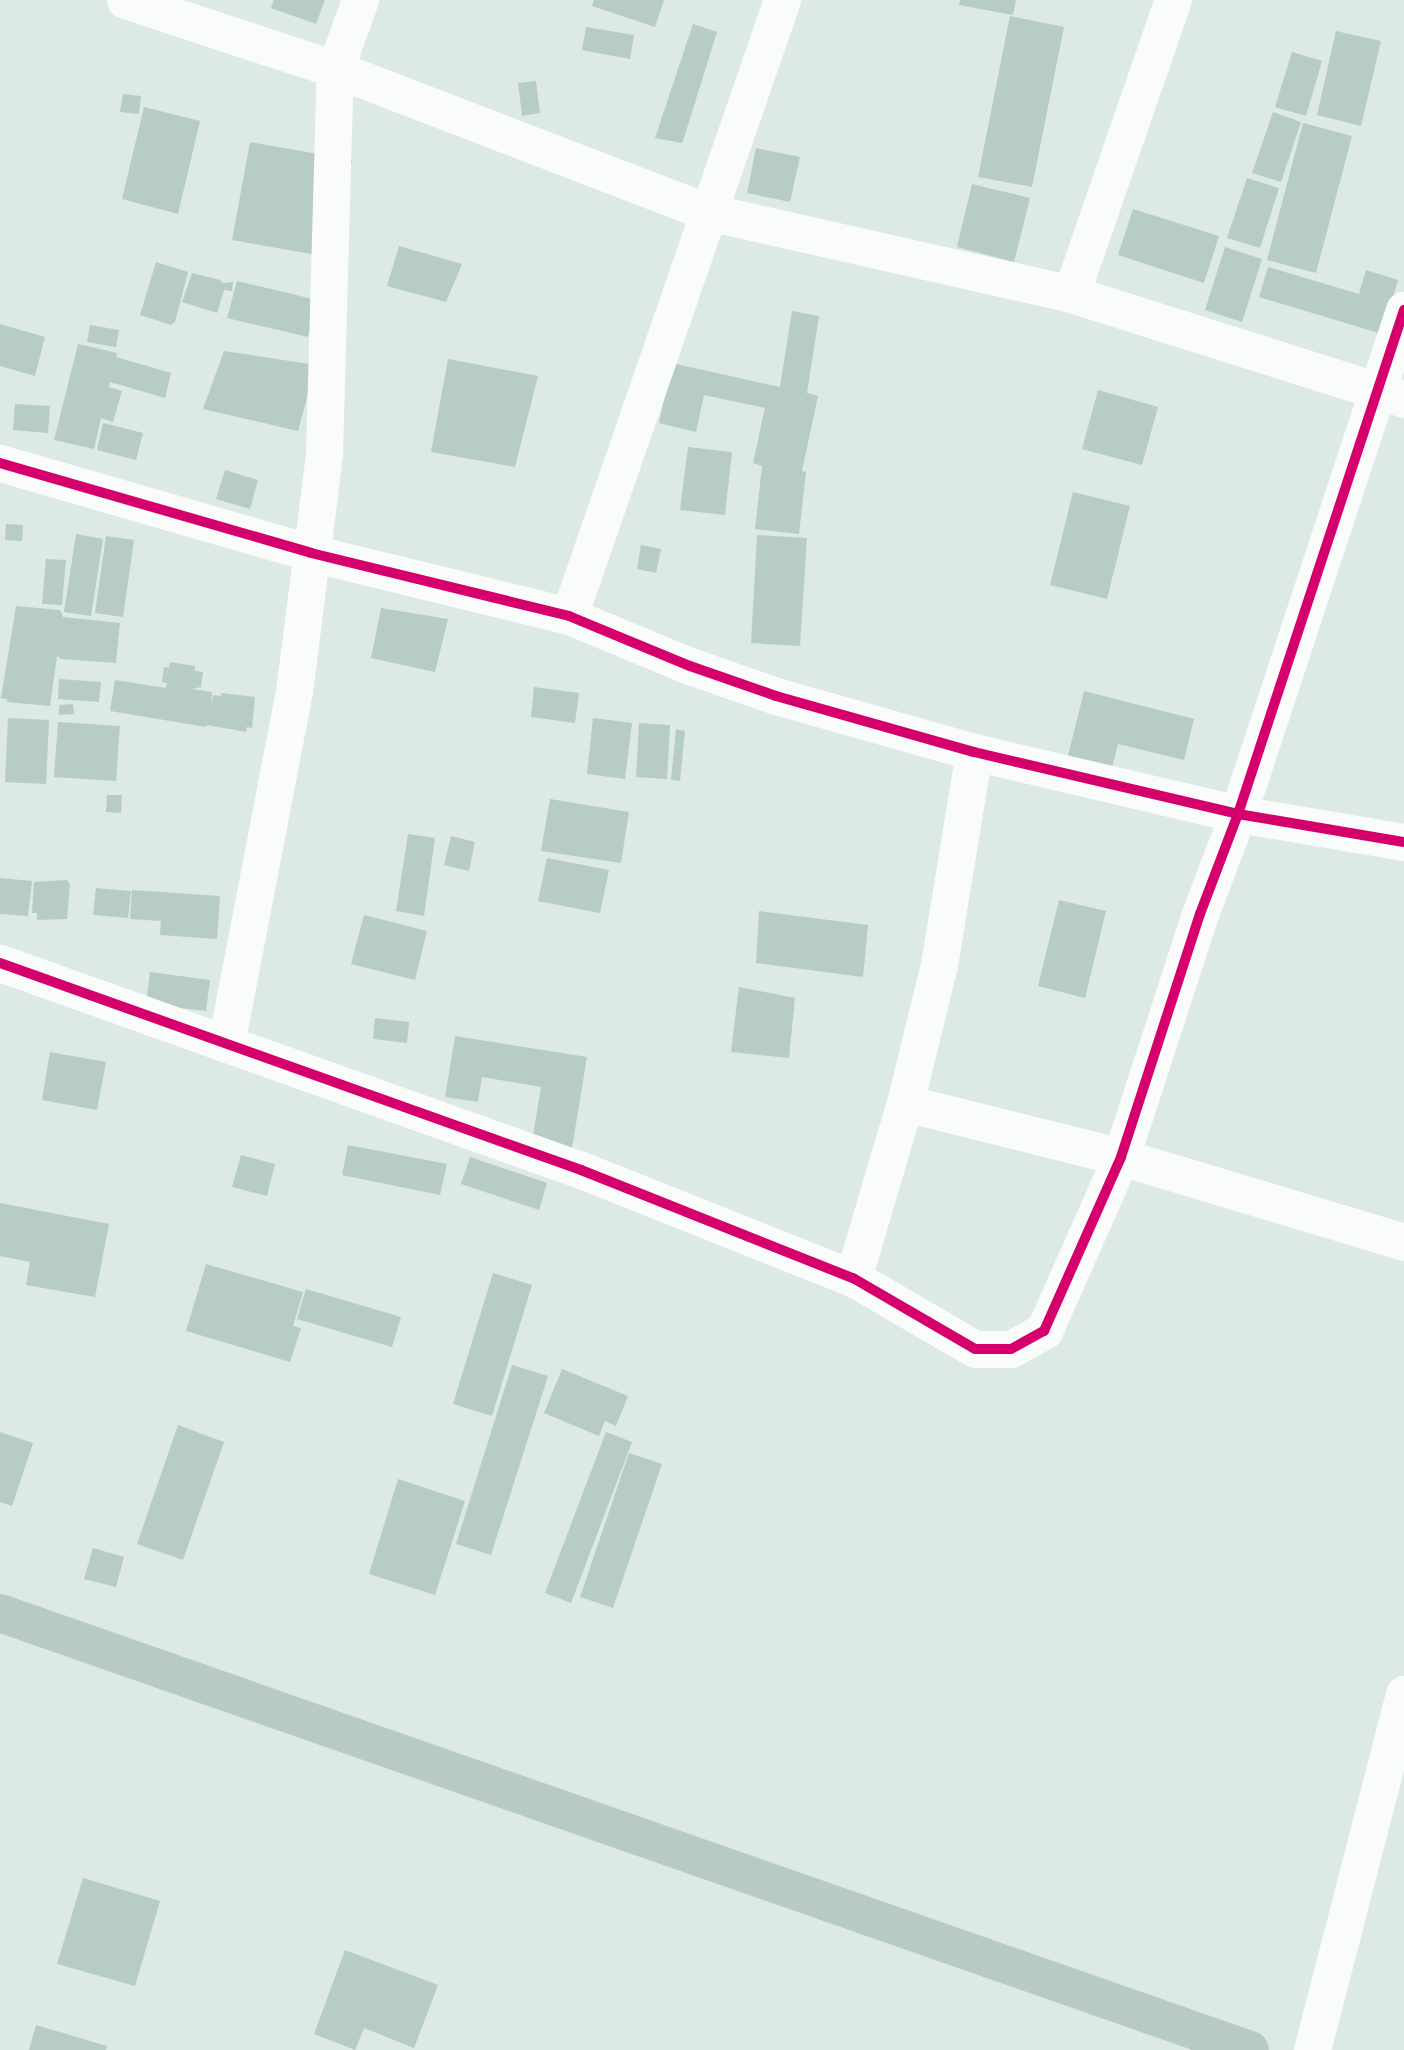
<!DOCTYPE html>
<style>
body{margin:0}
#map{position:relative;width:1404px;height:2050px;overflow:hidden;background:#dde9e5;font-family:"Archivo Narrow",sans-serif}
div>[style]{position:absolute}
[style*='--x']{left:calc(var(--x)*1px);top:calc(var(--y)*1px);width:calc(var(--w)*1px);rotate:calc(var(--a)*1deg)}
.building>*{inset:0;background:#b6ccc5}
.street>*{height:37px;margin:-18.5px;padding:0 18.5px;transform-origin:18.5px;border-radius:18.5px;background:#fafcfb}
.highway>*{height:38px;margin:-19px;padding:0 19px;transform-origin:19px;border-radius:19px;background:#b7cac5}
.cycleway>*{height:10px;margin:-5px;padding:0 5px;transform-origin:5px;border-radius:5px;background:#d6006c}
span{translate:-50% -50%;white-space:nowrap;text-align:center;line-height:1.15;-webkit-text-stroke:6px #fff;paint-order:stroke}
</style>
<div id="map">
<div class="building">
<div style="clip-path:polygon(274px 0,325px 0,316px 24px,271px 8px)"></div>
<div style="clip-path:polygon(594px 0,664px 0,655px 27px,592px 6px)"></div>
<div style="clip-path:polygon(960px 0,1016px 0,1013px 15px,959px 5px)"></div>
<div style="clip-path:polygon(1010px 16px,1064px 27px,1032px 187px,978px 177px)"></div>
<div style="clip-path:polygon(693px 24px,717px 32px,688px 125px,682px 143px,655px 138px)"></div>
<div style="clip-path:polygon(586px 27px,634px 35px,630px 59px,582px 50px)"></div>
<div style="clip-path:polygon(1336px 31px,1381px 41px,1361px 126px,1317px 115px)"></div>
<div style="clip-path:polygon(1292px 52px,1322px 61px,1306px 116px,1275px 107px)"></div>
<div style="clip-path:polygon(536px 81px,540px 113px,522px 116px,518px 83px)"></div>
<div style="clip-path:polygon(123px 94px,141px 96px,139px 114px,120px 112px)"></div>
<div style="clip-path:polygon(144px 107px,200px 121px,178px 214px,122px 199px)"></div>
<div style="clip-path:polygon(1273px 112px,1301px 122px,1281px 182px,1252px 173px)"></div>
<div style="clip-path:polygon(1303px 123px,1352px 136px,1316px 273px,1267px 260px)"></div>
<div style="clip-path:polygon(250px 142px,352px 160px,334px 258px,232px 240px)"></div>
<div style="clip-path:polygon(756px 148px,800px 157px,790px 202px,747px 193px)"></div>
<div style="clip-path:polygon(1247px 178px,1279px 188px,1260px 248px,1227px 238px)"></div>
<div style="clip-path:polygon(972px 184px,1030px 198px,1014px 262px,957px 247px)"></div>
<div style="clip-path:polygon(1133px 209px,1219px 236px,1204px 283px,1118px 255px)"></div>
<div style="clip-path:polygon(399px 246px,462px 264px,446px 302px,387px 286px)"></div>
<div style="clip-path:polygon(1225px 247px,1262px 259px,1242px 322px,1205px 310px)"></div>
<div style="clip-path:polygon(156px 262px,188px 272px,175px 322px,171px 325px,140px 315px)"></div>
<div style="clip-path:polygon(1268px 267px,1359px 294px,1366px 270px,1398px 280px,1382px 334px,1259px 297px)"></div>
<div style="clip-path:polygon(192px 273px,220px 280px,223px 283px,233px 282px,232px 291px,224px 290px,217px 313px,182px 302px)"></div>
<div style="clip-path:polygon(237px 281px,317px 300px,308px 337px,227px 318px)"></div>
<div style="clip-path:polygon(792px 311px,819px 316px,807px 393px,818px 396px,802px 471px,806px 472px,799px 534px,755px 529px,762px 466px,753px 463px,765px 408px,704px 395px,696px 432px,659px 423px,672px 363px,780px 387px)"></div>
<div style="clip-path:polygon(0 324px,45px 337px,35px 376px,0 366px)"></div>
<div style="clip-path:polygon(90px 325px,119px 330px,116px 347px,87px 342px)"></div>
<div style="clip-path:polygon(78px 344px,117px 353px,116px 357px,171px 373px,165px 398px,110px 382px,109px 387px,122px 391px,113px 422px,101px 418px,94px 449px,54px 440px)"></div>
<div style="clip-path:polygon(224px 351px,316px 365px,298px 431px,203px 409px)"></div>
<div style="clip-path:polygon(448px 359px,538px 376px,515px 467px,431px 452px)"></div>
<div style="clip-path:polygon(1098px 390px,1158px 407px,1142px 465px,1082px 449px)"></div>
<div style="clip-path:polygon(15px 404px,50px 406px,48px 433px,13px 430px)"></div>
<div style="clip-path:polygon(103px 423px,143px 433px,136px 460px,97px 450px)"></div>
<div style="clip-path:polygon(688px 447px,732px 452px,725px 515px,680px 510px)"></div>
<div style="clip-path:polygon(225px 470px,258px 480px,250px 509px,216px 499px)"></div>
<div style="clip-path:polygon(1073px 492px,1130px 506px,1107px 599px,1050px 585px)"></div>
<div style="clip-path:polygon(6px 524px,23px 525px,22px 541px,5px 540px)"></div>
<div style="clip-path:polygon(76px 534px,103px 539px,91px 616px,64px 612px)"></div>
<div style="clip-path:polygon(757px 535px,807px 538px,800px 646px,751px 643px)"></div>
<div style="clip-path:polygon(106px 536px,134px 540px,123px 617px,95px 613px)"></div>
<div style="clip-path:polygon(641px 545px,661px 549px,656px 573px,637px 569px)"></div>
<div style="clip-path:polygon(46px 559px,66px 560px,62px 605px,42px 604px)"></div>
<div style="clip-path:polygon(16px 606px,60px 610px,63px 617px,120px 623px,116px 663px,61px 659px,57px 656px,50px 706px,7px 702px,7px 699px,1px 698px)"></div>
<div style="clip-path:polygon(381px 608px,448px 619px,435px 672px,371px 658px)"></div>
<div style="clip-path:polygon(170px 662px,195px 666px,195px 671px,203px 672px,201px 687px,192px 689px,212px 692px,211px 707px,213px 695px,221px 696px,221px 693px,255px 697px,252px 728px,247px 727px,246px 732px,207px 725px,208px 722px,206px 727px,110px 711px,115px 680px,166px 688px,167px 683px,162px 682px,164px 667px,169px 668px)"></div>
<div style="clip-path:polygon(59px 679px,101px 682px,99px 702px,58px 699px)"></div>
<div style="clip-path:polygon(534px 687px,579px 693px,575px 723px,531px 717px)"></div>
<div style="clip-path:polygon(1084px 691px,1194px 719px,1184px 760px,1118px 744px,1110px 776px,1066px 764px)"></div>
<div style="clip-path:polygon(73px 704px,74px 714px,59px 715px,59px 705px)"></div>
<div style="clip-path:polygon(8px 718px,49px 720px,46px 784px,5px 782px)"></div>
<div style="clip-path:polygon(593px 718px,632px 723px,625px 779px,587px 774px)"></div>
<div style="clip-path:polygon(58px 722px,120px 726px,116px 781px,54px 777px)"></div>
<div style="clip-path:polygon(639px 723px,670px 725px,667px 779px,636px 777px)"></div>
<div style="clip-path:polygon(676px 729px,685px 731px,680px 781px,671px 780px)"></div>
<div style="clip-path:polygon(107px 795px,122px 795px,121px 813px,106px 812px)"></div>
<div style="clip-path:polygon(550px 799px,629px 812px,621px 863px,541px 851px)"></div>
<div style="clip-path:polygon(408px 834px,435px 838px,424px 916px,396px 911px)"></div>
<div style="clip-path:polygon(451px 836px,475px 842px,469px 871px,444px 865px)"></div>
<div style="clip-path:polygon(547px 858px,609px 870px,600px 913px,538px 901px)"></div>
<div style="clip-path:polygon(0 878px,32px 881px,28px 916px,0 914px)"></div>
<div style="clip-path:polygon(67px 880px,70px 884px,67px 919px,37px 920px,37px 913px,32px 913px,34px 882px)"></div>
<div style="clip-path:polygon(96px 888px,131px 891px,128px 918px,93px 915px)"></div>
<div style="clip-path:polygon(132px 890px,220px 896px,217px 939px,160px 935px,161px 921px,130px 919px)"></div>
<div style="clip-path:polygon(1059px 900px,1106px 911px,1085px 998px,1038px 986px)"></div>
<div style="clip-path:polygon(759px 911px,868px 925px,863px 977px,756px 963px)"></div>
<div style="clip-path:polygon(364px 915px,427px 931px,415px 980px,351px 964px)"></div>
<div style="clip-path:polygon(150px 972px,210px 980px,206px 1011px,146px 1004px)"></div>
<div style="clip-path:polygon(739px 987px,795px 998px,789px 1058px,731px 1052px)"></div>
<div style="clip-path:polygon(375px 1018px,409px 1022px,407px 1043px,373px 1039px)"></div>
<div style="clip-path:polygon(455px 1036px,587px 1057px,572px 1148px,532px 1142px,541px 1087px,482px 1077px,478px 1102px,445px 1097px)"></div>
<div style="clip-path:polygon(50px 1052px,106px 1062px,97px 1110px,42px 1100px)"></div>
<div style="clip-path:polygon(348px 1145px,447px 1164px,440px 1195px,342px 1175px)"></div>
<div style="clip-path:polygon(241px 1155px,275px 1164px,267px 1196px,232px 1187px)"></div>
<div style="clip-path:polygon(470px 1157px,547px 1183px,539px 1210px,461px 1184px)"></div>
<div style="clip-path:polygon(0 1203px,109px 1224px,95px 1297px,26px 1285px,30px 1262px,0 1256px)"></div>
<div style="clip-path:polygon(206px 1264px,303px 1292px,293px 1326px,301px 1328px,290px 1362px,186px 1331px)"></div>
<div style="clip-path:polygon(493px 1273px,532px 1285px,492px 1416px,453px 1404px)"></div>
<div style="clip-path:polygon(306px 1289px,401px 1317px,392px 1347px,297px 1319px)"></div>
<div style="clip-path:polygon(512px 1365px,548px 1376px,491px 1555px,456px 1544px)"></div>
<div style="clip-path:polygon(562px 1369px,628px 1396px,616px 1426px,605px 1421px,599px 1436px,544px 1413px)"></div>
<div style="clip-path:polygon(178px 1425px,224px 1442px,183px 1560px,137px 1544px)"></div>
<div style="clip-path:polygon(0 1432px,33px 1443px,12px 1506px,0 1502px)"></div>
<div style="clip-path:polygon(606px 1432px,632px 1442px,571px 1603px,545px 1593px)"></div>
<div style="clip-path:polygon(629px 1453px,662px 1464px,613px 1608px,580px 1597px)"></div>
<div style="clip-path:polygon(398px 1479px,465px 1501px,435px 1595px,369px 1574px)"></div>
<div style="clip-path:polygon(93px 1548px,124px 1557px,116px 1587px,84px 1579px)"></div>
<div style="clip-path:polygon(83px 1878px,160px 1901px,135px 1986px,57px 1964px)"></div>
<div style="clip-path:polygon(345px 1950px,438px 1985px,414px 2048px,364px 2028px,355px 2050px,314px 2034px)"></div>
<div style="clip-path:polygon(36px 2025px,107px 2046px,106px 2050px,29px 2050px)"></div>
</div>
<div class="street">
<div style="--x:125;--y:0;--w:221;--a:18.2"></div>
<div style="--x:335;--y:69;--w:399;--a:21"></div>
<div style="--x:708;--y:212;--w:372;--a:12.7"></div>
<div style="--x:1071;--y:294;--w:349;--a:17.5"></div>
<div style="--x:1071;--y:294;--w:311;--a:-70.9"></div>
<div style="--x:0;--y:463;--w:324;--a:16.1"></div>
<div style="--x:311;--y:553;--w:266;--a:13.7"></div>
<div style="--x:569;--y:616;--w:131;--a:22.5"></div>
<div style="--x:690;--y:666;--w:91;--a:19.2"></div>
<div style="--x:776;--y:696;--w:206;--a:15.8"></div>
<div style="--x:974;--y:752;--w:271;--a:13.2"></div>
<div style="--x:1238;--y:814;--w:168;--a:9.6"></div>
<div style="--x:569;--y:616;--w:652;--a:-70.93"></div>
<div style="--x:0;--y:963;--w:617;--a:19.61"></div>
<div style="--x:581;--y:1170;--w:293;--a:21.7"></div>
<div style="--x:853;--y:1278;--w:141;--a:30.2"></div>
<div style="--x:975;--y:1349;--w:36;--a:0"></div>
<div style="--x:1011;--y:1349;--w:38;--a:-29"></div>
<div style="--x:1044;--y:1331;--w:190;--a:-66.1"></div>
<div style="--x:1121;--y:1157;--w:256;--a:-72"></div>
<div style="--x:1200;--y:914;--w:107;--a:-69.2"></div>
<div style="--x:1238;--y:814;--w:531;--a:-71.77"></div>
<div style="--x:226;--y:1044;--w:359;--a:-79.1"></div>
<div style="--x:294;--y:692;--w:241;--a:-82.8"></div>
<div style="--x:324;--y:453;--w:384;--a:-88.4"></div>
<div style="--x:335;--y:69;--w:73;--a:-70.1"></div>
<div style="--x:905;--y:1103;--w:223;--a:14"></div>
<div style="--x:1121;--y:1157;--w:295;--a:16.7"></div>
<div style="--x:853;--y:1278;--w:183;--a:-73.5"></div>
<div style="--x:905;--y:1103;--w:142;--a:-76.2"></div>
<div style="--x:939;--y:965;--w:216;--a:-80.7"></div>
<div style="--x:1312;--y:2050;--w:368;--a:-75.5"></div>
</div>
<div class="highway">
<div style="--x:0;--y:1613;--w:1324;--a:19.27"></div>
</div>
<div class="cycleway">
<div style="--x:0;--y:463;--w:324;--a:16.1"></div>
<div style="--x:311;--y:553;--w:266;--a:13.7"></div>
<div style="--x:569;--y:616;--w:131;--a:22.5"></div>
<div style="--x:690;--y:666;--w:91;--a:19.2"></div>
<div style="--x:776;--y:696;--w:206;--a:15.8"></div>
<div style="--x:974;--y:752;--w:271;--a:13.2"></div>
<div style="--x:1238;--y:814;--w:168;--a:9.6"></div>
<div style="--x:0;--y:963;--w:617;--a:19.61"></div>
<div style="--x:581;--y:1170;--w:293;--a:21.7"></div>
<div style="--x:853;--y:1278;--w:141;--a:30.2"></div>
<div style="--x:975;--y:1349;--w:36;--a:0"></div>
<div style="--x:1011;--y:1349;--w:38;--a:-29"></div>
<div style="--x:1044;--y:1331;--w:190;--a:-66.1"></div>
<div style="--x:1121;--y:1157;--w:256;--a:-72"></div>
<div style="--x:1200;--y:914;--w:107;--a:-69.2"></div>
<div style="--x:1238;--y:814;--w:531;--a:-71.77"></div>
</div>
</div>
